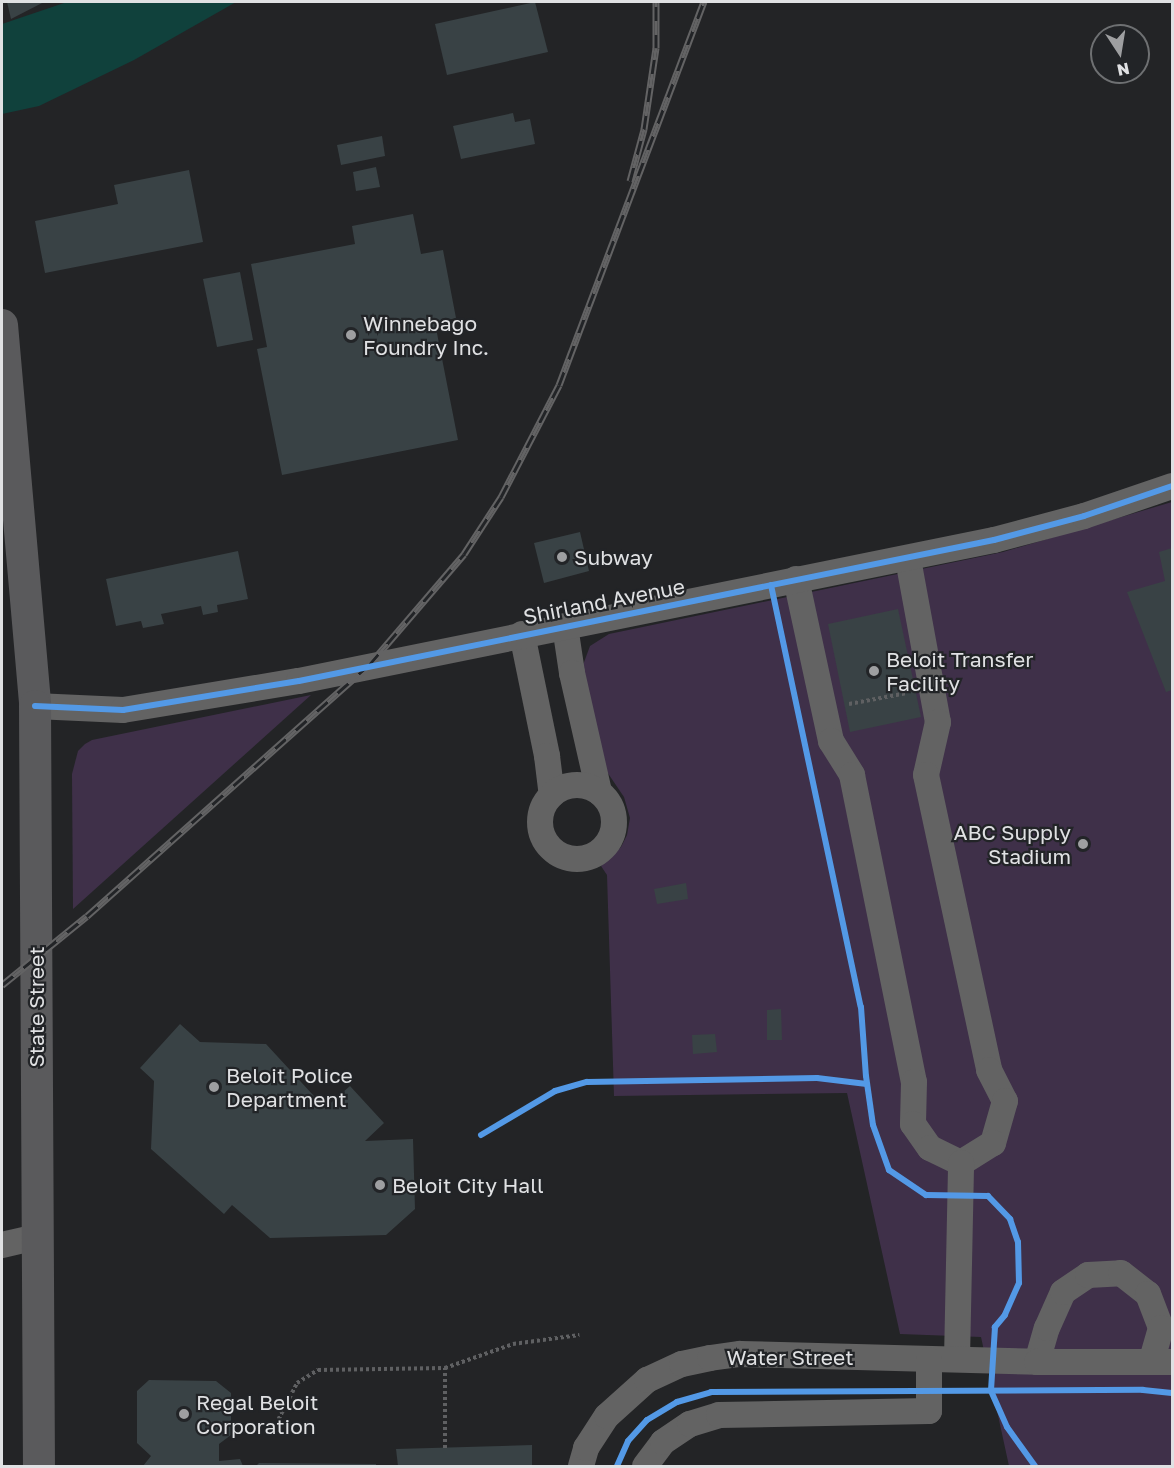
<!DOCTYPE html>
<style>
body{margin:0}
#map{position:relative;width:1174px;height:1468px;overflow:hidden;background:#232426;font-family:"Golos Text",sans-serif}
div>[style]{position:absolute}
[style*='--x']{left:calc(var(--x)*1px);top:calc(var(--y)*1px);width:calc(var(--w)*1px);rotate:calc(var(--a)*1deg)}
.green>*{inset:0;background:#3f3049}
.water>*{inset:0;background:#10413c}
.building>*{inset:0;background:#394245}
.path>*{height:4px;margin-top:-2px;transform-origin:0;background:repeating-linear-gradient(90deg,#5f6062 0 3px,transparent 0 6px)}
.minor>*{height:26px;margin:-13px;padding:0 13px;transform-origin:13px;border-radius:13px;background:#636363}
.minor>.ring{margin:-13px;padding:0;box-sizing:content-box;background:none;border:26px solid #636363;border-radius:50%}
.major>*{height:32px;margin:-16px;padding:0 16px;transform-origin:16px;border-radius:16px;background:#5a5a5c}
.rail>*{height:7px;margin-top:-3.5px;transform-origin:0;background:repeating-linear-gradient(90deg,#222427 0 14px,#636364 0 28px);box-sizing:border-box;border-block:2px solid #636364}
.cycleway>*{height:6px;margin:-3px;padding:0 3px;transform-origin:3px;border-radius:3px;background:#5399e6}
.dots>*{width:16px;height:16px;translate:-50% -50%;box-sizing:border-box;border:3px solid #222427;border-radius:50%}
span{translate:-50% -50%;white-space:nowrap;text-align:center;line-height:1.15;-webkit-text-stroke:4.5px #222427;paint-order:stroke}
.poi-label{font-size:21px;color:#e0e1e3}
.left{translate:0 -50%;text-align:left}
.right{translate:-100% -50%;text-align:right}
.street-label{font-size:21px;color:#e0e1e3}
.frame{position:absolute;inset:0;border:3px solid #e0e1e3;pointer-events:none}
.north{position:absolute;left:1090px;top:24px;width:60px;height:60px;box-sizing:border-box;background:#222427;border:2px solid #6e7072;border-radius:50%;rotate:168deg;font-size:16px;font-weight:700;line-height:24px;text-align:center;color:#e0e1e3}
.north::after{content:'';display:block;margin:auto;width:21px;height:27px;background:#9e9fa1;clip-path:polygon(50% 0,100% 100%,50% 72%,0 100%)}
</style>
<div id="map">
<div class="green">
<div style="clip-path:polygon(1172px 502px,1172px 1466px,1009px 1466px,981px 1337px,900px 1334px,847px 1093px,614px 1096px,607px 875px,601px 866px,621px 847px,627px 835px,630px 818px,624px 797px,603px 766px,583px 665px,590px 646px,609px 634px,1003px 552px)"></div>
<div style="clip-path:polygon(311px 695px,73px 909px,72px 774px,78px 751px,85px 744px,92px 740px)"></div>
</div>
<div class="water">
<div style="clip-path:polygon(67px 2px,236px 2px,134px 60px,39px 106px,2px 114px,2px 24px)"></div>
</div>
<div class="building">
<div style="clip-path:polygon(7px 2px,44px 2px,11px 19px)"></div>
<div style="clip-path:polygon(535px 2px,548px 52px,447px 75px,435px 24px)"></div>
<div style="clip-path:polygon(513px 113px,515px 122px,530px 119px,535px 144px,461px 159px,453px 126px)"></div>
<div style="clip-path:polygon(382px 136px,385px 156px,341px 165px,337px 145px)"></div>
<div style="clip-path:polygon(376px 167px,380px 187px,356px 191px,353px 172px)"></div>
<div style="clip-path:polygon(189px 170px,203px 242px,45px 273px,35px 221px,118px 204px,114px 185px)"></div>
<div style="clip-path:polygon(413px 214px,421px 254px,443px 250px,456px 318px,435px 323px,458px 440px,282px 475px,257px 349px,267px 347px,251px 264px,355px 244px,352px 226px)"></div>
<div style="clip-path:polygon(240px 272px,253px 340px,217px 347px,203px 279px)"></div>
<div style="clip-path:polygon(580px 532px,589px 571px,544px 583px,534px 543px)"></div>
<div style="clip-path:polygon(1172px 548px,1172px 690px,1166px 692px,1127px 592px,1165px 581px,1159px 552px)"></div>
<div style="clip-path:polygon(238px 551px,248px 599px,217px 605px,218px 612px,203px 615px,201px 606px,161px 614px,164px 624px,143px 628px,141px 621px,116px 626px,106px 579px)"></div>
<div style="clip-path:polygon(898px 609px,921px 717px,850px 732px,828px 624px)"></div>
<div style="clip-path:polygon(686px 883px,688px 899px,657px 904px,654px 889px)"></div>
<div style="clip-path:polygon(781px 1009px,782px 1040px,767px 1040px,767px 1010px)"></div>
<div style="clip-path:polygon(180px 1024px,200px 1042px,266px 1044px,325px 1108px,350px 1086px,384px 1123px,365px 1141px,413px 1139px,415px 1209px,386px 1235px,270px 1238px,232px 1205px,224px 1214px,151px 1149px,154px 1081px,140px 1068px)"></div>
<div style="clip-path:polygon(715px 1034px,717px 1052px,693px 1054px,692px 1035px)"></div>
<div style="clip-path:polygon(149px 1380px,216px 1381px,231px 1393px,231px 1435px,219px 1444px,219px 1461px,240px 1459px,243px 1466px,143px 1466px,151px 1456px,137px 1443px,137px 1391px)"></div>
<div style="clip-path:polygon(532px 1445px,532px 1466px,398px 1466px,396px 1449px)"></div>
<div style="clip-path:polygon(259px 1463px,376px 1464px,376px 1466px,256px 1466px)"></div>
</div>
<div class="path">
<div style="--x:849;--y:704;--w:59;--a:-10.7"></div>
<div style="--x:273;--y:1430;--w:53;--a:-62.9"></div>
<div style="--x:297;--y:1383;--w:25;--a:-32"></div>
<div style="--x:318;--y:1370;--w:127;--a:-0.9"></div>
<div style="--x:445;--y:1448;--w:80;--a:-90"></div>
<div style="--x:445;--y:1368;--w:72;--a:-19.4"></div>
<div style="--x:513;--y:1344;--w:67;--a:-7.8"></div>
</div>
<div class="minor">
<div style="--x:908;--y:559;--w:166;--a:79.6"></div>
<div style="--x:938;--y:722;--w:54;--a:102.8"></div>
<div style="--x:926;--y:775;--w:302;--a:77.9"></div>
<div style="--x:989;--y:1070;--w:35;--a:63"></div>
<div style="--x:1005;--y:1101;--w:44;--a:105.9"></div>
<div style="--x:993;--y:1143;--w:38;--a:148"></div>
<div style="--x:796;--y:579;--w:166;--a:77.8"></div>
<div style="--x:831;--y:741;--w:40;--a:58"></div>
<div style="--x:852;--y:775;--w:313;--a:78.6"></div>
<div style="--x:914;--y:1082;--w:42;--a:91.4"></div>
<div style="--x:913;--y:1124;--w:29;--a:55"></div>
<div style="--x:930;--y:1148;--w:34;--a:26"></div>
<div style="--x:565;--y:626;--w:48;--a:81.5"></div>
<div style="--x:572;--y:673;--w:122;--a:77.2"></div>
<div style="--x:522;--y:634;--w:125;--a:78.4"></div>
<div style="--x:547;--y:756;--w:39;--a:83"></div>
<div style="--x:35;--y:706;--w:88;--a:2.6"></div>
<div style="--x:123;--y:710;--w:178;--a:-9.4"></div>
<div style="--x:299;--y:681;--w:709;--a:-11.47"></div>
<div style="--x:994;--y:540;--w:93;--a:-14.9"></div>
<div style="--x:1084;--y:516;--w:93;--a:-18.8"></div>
<div class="ring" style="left:540px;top:785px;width:48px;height:48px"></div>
<div style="--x:2;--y:1245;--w:36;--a:-13"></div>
<div style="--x:957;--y:1359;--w:196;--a:-88.8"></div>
<div style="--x:1037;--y:1362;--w:35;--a:-74"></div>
<div style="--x:1047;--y:1328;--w:39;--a:-66"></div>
<div style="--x:1063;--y:1292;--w:30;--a:-34"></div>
<div style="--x:1088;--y:1275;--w:33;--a:-3"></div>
<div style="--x:1121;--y:1273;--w:34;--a:38"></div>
<div style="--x:1148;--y:1294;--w:36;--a:69"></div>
<div style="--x:1161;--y:1328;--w:35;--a:106"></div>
<div style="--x:581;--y:1466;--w:19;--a:-74"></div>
<div style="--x:586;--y:1448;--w:38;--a:-57"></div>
<div style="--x:607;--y:1416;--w:54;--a:-42"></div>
<div style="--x:647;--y:1380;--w:38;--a:-25"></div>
<div style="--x:682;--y:1364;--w:29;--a:-12"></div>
<div style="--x:710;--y:1358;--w:30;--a:-8"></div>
<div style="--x:740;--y:1354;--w:297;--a:1.5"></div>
<div style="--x:1037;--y:1362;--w:135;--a:0"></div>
<div style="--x:645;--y:1466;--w:30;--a:-53"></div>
<div style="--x:663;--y:1442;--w:32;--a:-34"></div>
<div style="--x:690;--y:1424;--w:30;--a:-17"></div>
<div style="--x:719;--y:1415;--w:210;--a:-1.1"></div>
<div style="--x:929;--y:1411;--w:51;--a:-90"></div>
</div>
<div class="major">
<div style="--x:2;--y:325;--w:382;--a:85"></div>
<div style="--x:35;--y:706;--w:760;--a:89.7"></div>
</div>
<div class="rail">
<div style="--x:630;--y:181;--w:54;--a:-74.9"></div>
<div style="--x:644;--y:129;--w:82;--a:-81.6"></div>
<div style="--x:656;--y:48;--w:46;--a:-90"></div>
<div style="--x:2;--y:985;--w:109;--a:-39.1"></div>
<div style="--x:87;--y:916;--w:378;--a:-41.7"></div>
<div style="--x:369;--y:665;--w:146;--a:-49.4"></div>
<div style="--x:464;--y:554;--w:68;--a:-57"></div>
<div style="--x:501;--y:497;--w:126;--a:-62.6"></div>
<div style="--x:559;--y:385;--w:410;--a:-69.3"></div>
</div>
<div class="cycleway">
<div style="--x:771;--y:585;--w:431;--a:78"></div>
<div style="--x:861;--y:1007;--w:69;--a:85.9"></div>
<div style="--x:866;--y:1076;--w:49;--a:81.9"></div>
<div style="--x:873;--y:1125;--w:48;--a:70.4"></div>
<div style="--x:889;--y:1170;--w:45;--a:34"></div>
<div style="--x:926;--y:1195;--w:62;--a:0.9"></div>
<div style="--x:988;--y:1196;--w:32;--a:46"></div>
<div style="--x:1010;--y:1219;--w:24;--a:71"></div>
<div style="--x:1018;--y:1242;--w:41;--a:88.6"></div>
<div style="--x:1019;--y:1283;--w:35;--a:114"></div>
<div style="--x:1005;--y:1315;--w:16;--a:130"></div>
<div style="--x:995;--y:1327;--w:64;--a:93.6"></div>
<div style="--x:991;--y:1391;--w:39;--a:66"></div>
<div style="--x:1007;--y:1427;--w:48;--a:54.3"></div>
<div style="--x:35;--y:706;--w:88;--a:2.6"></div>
<div style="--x:123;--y:710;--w:178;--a:-9.4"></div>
<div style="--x:299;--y:681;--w:709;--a:-11.47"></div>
<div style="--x:994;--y:540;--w:93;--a:-14.9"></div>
<div style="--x:1084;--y:516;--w:93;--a:-18.8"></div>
<div style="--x:481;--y:1135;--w:86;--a:-30.7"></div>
<div style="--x:555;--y:1091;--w:33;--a:-16"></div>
<div style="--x:587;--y:1082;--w:230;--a:-1"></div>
<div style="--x:817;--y:1078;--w:50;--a:6.8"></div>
<div style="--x:617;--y:1466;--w:27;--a:-66"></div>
<div style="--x:628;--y:1441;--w:28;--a:-48"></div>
<div style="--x:647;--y:1420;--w:35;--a:-31"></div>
<div style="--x:677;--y:1402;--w:35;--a:-16"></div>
<div style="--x:711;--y:1392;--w:432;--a:-0.3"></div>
<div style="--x:1143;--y:1390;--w:29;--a:6"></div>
</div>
<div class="dots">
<div style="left:351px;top:335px;background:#9e9fa1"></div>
<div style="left:562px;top:557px;background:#9e9fa1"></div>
<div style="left:874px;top:671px;background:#9e9fa1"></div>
<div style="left:1083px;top:844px;background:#9e9fa1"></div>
<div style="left:214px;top:1087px;background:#9e9fa1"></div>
<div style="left:380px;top:1185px;background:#9e9fa1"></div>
<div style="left:184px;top:1414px;background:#9e9fa1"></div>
</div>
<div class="poi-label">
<span class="left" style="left:363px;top:335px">Winnebago<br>Foundry Inc.</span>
<span class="left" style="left:574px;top:557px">Subway</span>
<span class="left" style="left:886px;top:671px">Beloit Transfer<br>Facility</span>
<span class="right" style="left:1071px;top:844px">ABC Supply<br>Stadium</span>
<span class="left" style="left:226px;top:1087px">Beloit Police<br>Department</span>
<span class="left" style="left:392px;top:1185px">Beloit City Hall</span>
<span class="left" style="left:196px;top:1414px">Regal Beloit<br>Corporation</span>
</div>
<div class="street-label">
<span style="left:604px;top:601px;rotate:-11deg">Shirland Avenue</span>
<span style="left:36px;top:1007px;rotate:-90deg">State Street</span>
<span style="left:790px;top:1357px">Water Street</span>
</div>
<div class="frame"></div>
<div class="north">N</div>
</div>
